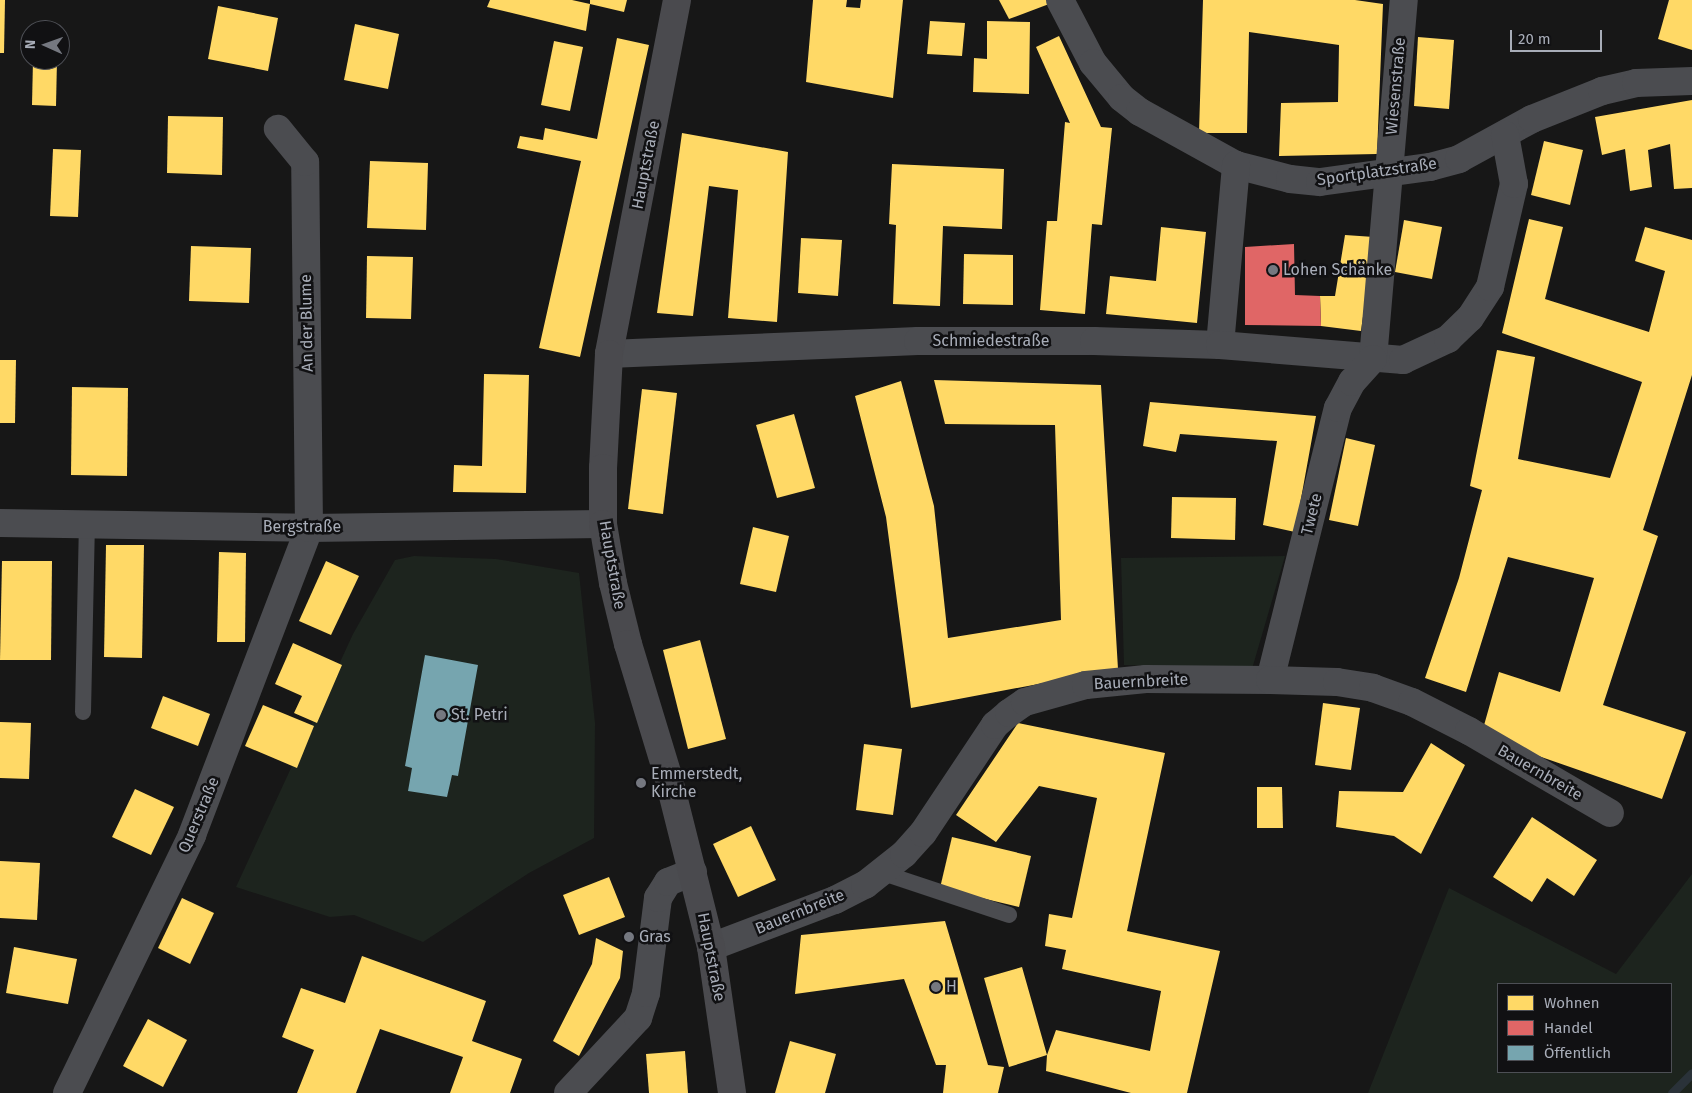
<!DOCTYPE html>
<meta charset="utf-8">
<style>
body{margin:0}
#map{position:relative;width:1692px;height:1093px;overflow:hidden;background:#171717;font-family:"Fira Sans",sans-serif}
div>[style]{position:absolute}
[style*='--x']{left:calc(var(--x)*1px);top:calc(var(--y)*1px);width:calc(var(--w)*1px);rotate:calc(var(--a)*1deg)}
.green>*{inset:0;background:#1d241e}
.homes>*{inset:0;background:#ffd966}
.shops>*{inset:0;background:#e06666}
.public>*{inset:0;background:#76a5af}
.stream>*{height:9px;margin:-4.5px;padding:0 4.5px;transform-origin:4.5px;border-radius:4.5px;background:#2a3239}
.lane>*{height:16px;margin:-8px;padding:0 8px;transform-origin:8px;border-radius:8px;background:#4b4c50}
.street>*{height:28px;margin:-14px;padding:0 14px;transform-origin:14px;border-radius:14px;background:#4b4c50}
.secondary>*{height:28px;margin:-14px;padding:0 14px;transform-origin:14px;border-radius:14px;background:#4a4a4e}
.dots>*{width:14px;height:14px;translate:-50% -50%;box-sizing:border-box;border:2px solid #111113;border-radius:50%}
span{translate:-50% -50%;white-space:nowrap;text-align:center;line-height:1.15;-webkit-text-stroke:5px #111113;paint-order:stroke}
.street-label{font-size:16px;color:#a8adb8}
.poi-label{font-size:16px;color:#a8adb8}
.left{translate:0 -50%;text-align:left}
.legend{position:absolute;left:1497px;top:983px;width:175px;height:90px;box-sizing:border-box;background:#111113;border:1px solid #4d4f55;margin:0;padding:6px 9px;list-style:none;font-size:15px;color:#a8adb8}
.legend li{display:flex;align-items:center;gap:10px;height:25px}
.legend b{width:25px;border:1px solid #4d4f55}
.north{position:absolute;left:20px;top:20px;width:50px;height:50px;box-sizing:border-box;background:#111113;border:1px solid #4d4f55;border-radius:50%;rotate:272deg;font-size:14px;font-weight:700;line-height:20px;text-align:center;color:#a8adb8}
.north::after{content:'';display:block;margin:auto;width:18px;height:22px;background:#757880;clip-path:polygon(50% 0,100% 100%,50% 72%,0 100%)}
.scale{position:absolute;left:1510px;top:30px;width:92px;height:22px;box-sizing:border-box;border:2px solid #a8adb8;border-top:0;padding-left:6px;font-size:15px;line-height:18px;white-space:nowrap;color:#a8adb8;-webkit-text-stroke:4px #111113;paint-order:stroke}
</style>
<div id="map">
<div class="green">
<div style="clip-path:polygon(414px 556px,496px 559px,579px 573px,595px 723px,594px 838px,529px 873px,423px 942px,354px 915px,330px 917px,236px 887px,353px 634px,395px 560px)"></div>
<div style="clip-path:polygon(1285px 556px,1252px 669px,1124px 665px,1121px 558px)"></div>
<div style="clip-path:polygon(evenodd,1692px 874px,1692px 1093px,1368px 1093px,1449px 888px,1616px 974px,1692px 874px,1671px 984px,1671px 1072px,1498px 1072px,1498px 984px,1671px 984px)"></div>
</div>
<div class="homes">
<div style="clip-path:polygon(0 0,5px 0,4px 53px,0 53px)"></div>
<div style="clip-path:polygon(490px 0,572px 0,590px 4px,586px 31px,487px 7px)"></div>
<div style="clip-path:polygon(590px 0,627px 0,624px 12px,590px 4px)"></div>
<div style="clip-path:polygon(813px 0,847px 0,846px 7px,860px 8px,861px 0,903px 0,893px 98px,806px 82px)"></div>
<div style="clip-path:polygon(999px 0,1047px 0,1049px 4px,1009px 19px)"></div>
<div style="clip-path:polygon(1203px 0,1355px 0,1383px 4px,1377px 154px,1279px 156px,1281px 103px,1338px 102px,1339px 45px,1249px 32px,1247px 133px,1199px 133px)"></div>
<div style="clip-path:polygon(1669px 0,1692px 0,1692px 50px,1658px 39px)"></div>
<div style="clip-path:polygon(218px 6px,278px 18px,268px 71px,208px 59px)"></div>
<div style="clip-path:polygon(930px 21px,965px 23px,962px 56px,927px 54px)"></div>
<div style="clip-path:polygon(987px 21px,1030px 22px,1029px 94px,973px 92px,974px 58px,987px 59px)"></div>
<div style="clip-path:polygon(355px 24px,399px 34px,388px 89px,344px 80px)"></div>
<div style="clip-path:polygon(1059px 36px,1101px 127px,1112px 128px,1102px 225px,1092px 224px,1085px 314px,1040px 310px,1047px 221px,1057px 221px,1065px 122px,1070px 123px,1036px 47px)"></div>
<div style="clip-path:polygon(1418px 37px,1454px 40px,1449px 109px,1414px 106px)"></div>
<div style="clip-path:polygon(617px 38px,649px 45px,580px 357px,539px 348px,581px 161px,517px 148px,520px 136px,543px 140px,545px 128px,597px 139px)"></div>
<div style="clip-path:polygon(554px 41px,583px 47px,570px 111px,541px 105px)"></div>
<div style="clip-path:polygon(33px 60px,57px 60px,56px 106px,32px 105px)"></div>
<div style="clip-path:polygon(1692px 100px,1692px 188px,1674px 189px,1670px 144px,1648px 150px,1652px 187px,1630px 191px,1625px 149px,1602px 155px,1595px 117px)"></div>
<div style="clip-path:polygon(168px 116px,223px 117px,222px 175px,167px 173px)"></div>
<div style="clip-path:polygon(682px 133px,788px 152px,777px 322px,728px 318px,738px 190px,709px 186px,693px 316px,657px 313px)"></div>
<div style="clip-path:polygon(1544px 141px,1583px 150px,1570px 205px,1531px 195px)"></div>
<div style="clip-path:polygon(53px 149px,81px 150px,78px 217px,50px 216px)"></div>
<div style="clip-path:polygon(370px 161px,428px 163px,426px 230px,367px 228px)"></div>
<div style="clip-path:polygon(892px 164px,1004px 169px,1002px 229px,943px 226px,940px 306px,893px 304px,896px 225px,889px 224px)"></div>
<div style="clip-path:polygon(1529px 219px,1563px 227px,1545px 299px,1649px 332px,1665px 271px,1635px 261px,1645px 227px,1692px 240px,1692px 375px,1643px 530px,1658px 536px,1603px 705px,1686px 732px,1662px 799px,1481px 736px,1499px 672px,1560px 692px,1594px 578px,1508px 557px,1466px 692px,1425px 678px,1459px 578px,1482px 490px,1470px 486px,1497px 350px,1535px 357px,1518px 459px,1610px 478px,1642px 382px,1502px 333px)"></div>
<div style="clip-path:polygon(1404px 220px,1442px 227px,1432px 279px,1395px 272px)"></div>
<div style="clip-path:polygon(1161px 227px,1206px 232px,1197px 323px,1106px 314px,1110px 276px,1156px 281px)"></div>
<div style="clip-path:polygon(1345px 235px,1374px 237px,1361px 331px,1321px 326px,1320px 296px,1335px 296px)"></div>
<div style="clip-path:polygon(801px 238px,842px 240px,838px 296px,798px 293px)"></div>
<div style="clip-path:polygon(191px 246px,251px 248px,249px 303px,189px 301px)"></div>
<div style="clip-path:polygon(964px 254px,1013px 255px,1013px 305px,963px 304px)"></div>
<div style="clip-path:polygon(367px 256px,413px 257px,411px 319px,366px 318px)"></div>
<div style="clip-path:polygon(0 360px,16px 360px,15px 423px,0 423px)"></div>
<div style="clip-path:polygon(484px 374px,529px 375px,526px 493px,453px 492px,454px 465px,482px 466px)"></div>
<div style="clip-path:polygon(934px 380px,1101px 385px,1118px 669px,911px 708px,886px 517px,855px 396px,901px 381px,934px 506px,948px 638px,1061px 620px,1055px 425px,945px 424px)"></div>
<div style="clip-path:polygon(72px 387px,128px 388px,127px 476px,71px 475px)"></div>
<div style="clip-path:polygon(642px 389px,677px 393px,663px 514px,628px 509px)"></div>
<div style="clip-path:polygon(1150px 402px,1316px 416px,1295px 532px,1263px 525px,1277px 441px,1180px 434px,1176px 452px,1143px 446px)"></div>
<div style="clip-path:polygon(794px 414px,815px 488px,777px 498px,756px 425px)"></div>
<div style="clip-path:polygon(1346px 438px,1375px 445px,1358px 526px,1329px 520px)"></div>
<div style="clip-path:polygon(1172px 497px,1236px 498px,1235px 540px,1171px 538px)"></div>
<div style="clip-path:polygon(753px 527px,789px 536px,776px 592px,740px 584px)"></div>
<div style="clip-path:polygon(106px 545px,144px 545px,142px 658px,104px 657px)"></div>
<div style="clip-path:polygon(219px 552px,246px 553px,245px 642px,217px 642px)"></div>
<div style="clip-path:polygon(2px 561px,52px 561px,51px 660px,0 660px)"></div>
<div style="clip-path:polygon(326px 561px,359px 576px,331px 635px,299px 621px)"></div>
<div style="clip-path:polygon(700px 640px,726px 739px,688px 749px,663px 650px)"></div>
<div style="clip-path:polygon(293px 643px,342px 665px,317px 723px,294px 713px,302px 696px,275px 684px)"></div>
<div style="clip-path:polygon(163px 696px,210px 714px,198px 746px,151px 728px)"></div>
<div style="clip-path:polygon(1323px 703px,1360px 708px,1351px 770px,1315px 765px)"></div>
<div style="clip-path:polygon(263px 705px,314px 726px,297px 768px,245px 746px)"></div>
<div style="clip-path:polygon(0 722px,31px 723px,29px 779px,0 778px)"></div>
<div style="clip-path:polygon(1018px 723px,1165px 753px,1127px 931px,1220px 951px,1187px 1093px,1131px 1093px,1046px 1071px,1047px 1055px,1009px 1067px,984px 978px,1022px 967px,1047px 1055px,1056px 1030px,1150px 1051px,1161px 991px,1062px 969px,1066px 950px,1045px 946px,1049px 914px,1072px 918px,1097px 798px,1039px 786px,996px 842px,956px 815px)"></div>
<div style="clip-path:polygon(1431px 743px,1465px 765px,1421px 854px,1394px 836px,1336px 827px,1339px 791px,1403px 792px)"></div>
<div style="clip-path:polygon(864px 744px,902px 749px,893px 815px,856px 810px)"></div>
<div style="clip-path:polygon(1257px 787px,1282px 787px,1283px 828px,1257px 828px)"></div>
<div style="clip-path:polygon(135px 789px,174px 807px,151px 855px,112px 837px)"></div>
<div style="clip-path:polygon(1532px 817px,1597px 860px,1574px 896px,1547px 878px,1532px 902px,1493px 877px)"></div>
<div style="clip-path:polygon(751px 826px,776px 880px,738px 897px,713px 844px)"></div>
<div style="clip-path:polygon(952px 837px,1031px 856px,1019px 907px,940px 888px)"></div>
<div style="clip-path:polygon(0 861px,40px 863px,37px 920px,0 918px)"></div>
<div style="clip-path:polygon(609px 877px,625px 917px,579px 935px,563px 895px)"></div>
<div style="clip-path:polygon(182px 898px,214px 913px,190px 964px,158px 948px)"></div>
<div style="clip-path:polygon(945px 921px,988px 1065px,1004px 1067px,998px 1093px,943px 1093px,946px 1065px,936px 1065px,904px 979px,795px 994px,801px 935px)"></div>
<div style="clip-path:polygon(596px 938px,623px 951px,620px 978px,579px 1056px,553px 1041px,592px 964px)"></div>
<div style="clip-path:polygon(14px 947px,77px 959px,68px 1004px,6px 993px)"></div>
<div style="clip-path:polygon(362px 956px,486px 1001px,472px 1041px,522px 1059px,510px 1093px,450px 1093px,463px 1057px,380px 1029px,356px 1093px,297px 1093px,314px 1050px,282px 1037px,301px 988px,345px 1003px)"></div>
<div style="clip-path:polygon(148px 1019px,187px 1040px,163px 1087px,123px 1066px)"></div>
<div style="clip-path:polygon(790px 1041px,836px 1054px,825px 1093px,775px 1093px)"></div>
<div style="clip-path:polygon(685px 1051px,688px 1093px,649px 1093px,646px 1054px)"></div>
</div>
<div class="shops">
<div style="clip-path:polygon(1294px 244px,1295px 295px,1320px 296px,1321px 326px,1245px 325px,1245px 247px)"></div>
</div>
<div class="public">
<div style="clip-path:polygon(425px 655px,478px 665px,458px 776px,452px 775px,447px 797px,408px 791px,412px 768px,405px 766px)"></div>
</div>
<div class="stream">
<div style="--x:1672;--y:1093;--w:28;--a:-45"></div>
</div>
<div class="lane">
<div style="--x:83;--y:712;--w:188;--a:-88.8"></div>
<div style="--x:880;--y:872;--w:136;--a:18.4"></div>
</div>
<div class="street">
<div style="--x:1060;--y:0;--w:71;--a:62.4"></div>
<div style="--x:1093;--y:63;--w:45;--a:50.4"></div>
<div style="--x:1122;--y:98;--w:23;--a:38"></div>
<div style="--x:1140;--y:112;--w:110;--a:28.9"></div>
<div style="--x:1236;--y:165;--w:56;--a:14.5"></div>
<div style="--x:1290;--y:179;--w:30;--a:6"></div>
<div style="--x:1320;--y:182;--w:111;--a:-7.8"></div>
<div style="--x:1430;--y:167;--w:30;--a:-15"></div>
<div style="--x:1459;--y:159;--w:83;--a:-28.7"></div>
<div style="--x:1532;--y:119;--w:75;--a:-21.8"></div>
<div style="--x:1602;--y:91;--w:35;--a:-13"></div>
<div style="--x:1636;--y:83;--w:56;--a:-2"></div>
<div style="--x:1220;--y:345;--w:181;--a:-84.9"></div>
<div style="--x:609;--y:354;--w:309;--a:-2.4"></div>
<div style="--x:918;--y:341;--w:176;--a:0"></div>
<div style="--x:1094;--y:341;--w:126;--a:1.8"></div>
<div style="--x:1220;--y:345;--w:184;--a:4.7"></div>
<div style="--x:1403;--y:360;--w:50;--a:-25"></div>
<div style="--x:1448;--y:339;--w:30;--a:-44"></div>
<div style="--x:1470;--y:318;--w:37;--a:-57"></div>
<div style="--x:1490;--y:287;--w:106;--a:-76.9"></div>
<div style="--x:1514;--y:184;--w:50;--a:-100.4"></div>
<div style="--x:1373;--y:359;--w:360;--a:-85.1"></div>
<div style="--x:0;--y:523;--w:309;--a:0.9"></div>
<div style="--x:309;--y:528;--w:294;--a:-0.8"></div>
<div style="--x:1270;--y:680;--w:280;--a:-76"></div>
<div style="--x:1338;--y:408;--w:30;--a:-62"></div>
<div style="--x:1352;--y:382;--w:31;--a:-48"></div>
<div style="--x:711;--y:947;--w:133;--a:-20.8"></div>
<div style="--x:835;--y:900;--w:34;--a:-27"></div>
<div style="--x:865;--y:885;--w:50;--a:-38.5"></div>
<div style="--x:904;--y:854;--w:28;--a:-48"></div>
<div style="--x:923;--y:833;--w:130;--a:-56.3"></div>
<div style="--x:995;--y:725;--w:18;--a:-41"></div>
<div style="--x:1009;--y:713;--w:19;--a:-35"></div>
<div style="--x:1025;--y:702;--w:63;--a:-15.6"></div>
<div style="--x:1086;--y:685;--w:60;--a:-5.7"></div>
<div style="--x:1146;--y:679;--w:124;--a:0.5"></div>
<div style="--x:1270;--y:680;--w:67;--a:1.7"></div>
<div style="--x:1337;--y:682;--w:36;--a:9"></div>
<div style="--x:1373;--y:688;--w:41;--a:19.7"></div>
<div style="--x:1412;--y:702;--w:64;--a:27"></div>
<div style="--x:1469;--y:731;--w:163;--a:30.2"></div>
<div style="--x:67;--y:1093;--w:287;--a:-64.1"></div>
<div style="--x:192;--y:835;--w:329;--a:-69.1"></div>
<div style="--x:309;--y:528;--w:366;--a:-90.6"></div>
<div style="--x:305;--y:162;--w:43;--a:-129.3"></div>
<div style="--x:568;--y:1093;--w:103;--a:-47"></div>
<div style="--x:638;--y:1018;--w:26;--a:-72"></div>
<div style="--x:646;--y:993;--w:96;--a:-82.8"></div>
<div style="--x:658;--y:898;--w:19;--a:-58"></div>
<div style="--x:668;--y:882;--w:27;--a:-22"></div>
</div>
<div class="secondary">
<div style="--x:677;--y:0;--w:360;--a:100.9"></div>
<div style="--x:609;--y:354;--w:114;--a:93"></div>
<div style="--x:603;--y:468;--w:56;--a:90"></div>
<div style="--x:603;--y:524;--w:60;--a:80.4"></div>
<div style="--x:613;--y:583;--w:63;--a:76.2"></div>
<div style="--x:628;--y:644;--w:138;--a:73.1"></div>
<div style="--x:668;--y:776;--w:176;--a:75.9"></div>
<div style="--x:711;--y:947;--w:148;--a:81.8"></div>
</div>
<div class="dots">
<div style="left:1273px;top:270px;background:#757880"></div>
<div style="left:441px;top:715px;background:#757880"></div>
<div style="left:641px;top:783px;background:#757880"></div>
<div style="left:629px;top:937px;background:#757880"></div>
<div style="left:936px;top:987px;background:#757880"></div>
</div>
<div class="street-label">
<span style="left:1396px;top:86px;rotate:-85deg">Wiesenstraße</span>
<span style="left:646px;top:165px;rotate:-79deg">Hauptstraße</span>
<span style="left:1377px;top:172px;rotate:-8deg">Sportplatzstraße</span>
<span style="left:307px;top:323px;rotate:-91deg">An der Blume</span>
<span style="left:991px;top:341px">Schmiedestraße</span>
<span style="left:1312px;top:514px;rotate:-76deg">Twete</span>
<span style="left:302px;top:527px">Bergstraße</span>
<span style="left:612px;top:565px;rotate:80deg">Hauptstraße</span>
<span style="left:1141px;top:682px;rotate:-3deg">Bauernbreite</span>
<span style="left:1540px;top:773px;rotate:30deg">Bauernbreite</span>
<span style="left:199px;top:815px;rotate:-67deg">Querstraße</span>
<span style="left:800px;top:912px;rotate:-22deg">Bauernbreite</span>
<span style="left:711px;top:957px;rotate:79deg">Hauptstraße</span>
</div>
<div class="poi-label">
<span class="left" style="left:1283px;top:270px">Lohen Schänke</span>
<span class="left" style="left:451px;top:715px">St. Petri</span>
<span class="left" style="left:651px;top:783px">Emmerstedt,<br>Kirche</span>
<span class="left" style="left:639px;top:937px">Gras</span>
<span class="left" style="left:946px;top:987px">H</span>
</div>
<ul class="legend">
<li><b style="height:14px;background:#ffd966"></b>Wohnen</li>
<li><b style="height:14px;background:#e06666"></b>Handel</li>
<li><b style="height:14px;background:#76a5af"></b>Öffentlich</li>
</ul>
<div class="north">N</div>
<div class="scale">20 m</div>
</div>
